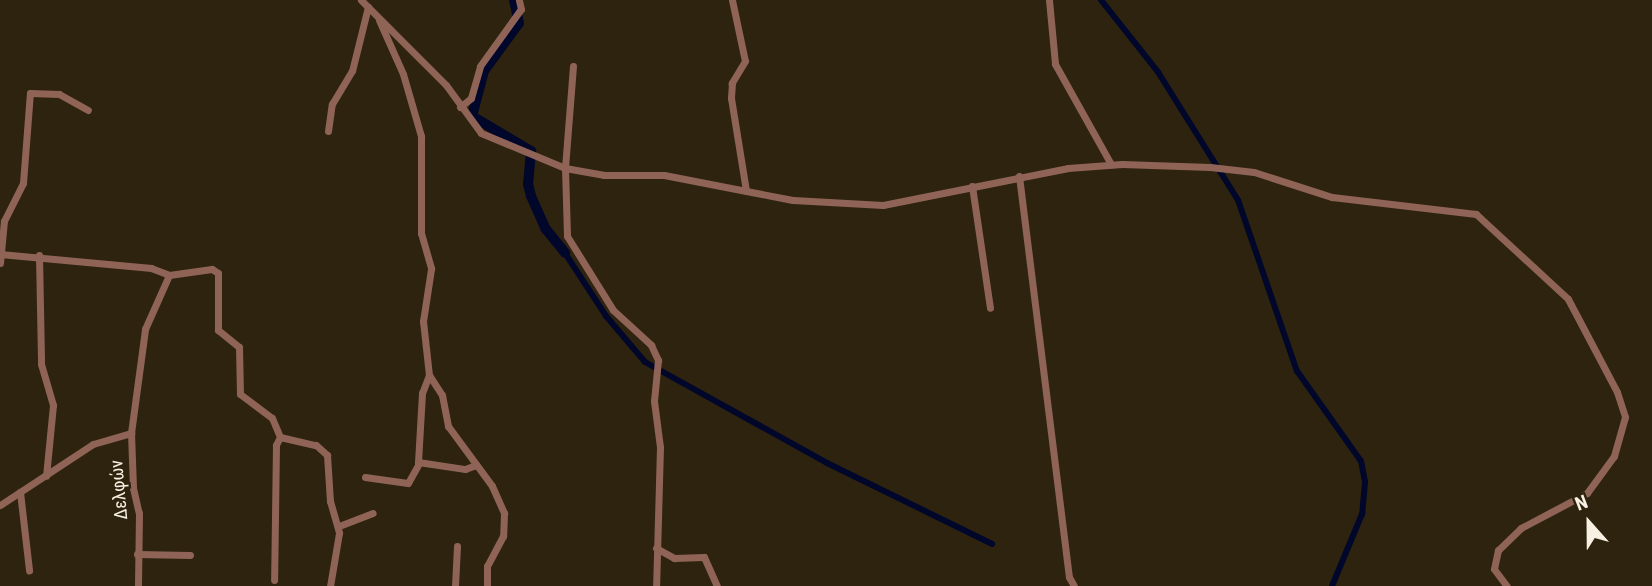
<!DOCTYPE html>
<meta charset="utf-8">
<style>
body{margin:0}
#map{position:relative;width:1652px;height:586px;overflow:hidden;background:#2e230e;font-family:"Roboto Condensed",sans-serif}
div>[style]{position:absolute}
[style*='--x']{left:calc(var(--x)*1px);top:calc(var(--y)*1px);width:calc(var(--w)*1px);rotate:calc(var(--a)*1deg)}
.canal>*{height:6px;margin:-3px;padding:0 3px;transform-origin:3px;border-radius:3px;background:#00072a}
.river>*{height:10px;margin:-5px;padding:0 5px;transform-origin:5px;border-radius:5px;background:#00072a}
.minor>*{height:7px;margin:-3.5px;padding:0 3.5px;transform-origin:3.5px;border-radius:3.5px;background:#8f6456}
span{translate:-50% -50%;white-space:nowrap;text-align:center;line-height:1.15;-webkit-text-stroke:5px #2e230e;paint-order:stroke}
.street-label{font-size:18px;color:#f7f0e3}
.north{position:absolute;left:1554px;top:488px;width:70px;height:70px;-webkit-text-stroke:5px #2e230e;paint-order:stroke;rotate:339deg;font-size:19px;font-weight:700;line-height:28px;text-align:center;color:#f7f0e3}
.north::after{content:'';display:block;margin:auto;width:24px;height:32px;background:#f7f0e3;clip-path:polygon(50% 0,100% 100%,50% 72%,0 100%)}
</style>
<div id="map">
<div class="canal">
<div style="--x:1101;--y:0;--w:92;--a:51.6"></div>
<div style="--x:1158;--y:72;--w:151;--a:58"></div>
<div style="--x:1238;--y:200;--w:181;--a:71"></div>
<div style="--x:1297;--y:371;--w:110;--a:54.6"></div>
<div style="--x:1361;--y:461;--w:21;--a:79"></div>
<div style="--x:1365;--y:482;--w:32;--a:95"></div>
<div style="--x:1362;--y:514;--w:78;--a:112.6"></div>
<div style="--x:565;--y:253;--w:75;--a:56.9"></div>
<div style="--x:606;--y:316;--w:60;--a:49.7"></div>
<div style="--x:645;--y:362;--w:208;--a:29"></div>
<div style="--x:827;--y:463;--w:184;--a:26.1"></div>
</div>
<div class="river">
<div style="--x:514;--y:0;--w:24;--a:78"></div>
<div style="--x:519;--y:23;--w:59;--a:126.1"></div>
<div style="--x:484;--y:71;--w:47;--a:104.9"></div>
<div style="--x:472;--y:116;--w:69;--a:30.7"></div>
<div style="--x:531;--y:151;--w:33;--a:95"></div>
<div style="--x:528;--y:184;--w:12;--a:76"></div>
<div style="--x:531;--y:196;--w:35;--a:66"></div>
<div style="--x:545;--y:228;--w:32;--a:51"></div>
</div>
<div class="minor">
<div style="--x:361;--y:0;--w:120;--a:45"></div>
<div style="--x:446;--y:85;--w:59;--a:53.9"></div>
<div style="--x:481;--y:133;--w:91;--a:22.6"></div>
<div style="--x:565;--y:168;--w:40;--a:10"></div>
<div style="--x:604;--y:175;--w:60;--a:0"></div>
<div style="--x:664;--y:175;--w:131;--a:11"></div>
<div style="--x:793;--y:200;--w:90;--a:3.2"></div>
<div style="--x:883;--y:205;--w:189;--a:-11.3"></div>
<div style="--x:1068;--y:168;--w:54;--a:-4.2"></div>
<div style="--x:1122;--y:164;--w:88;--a:2"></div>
<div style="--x:1210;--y:167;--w:44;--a:6.5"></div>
<div style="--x:1254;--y:172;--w:82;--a:17.8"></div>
<div style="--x:1332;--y:197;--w:145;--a:6.7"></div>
<div style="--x:1476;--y:214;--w:125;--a:42.7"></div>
<div style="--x:1568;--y:299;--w:105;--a:62.2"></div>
<div style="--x:1617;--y:392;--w:26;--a:72"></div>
<div style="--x:1625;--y:417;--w:41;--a:105.8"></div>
<div style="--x:1614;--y:456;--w:46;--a:126.1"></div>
<div style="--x:1587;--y:493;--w:75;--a:152.1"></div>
<div style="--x:1521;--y:528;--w:32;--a:136"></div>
<div style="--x:1498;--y:550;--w:19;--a:102"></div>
<div style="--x:1494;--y:569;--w:21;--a:53"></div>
<div style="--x:732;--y:0;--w:62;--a:78"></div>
<div style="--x:745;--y:61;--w:26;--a:121"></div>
<div style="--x:732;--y:83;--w:15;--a:94"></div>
<div style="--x:731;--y:98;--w:94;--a:80.8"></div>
<div style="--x:1049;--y:0;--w:64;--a:84.6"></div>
<div style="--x:1055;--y:64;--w:115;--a:60.8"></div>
<div style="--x:379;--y:20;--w:59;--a:66"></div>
<div style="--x:403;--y:74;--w:65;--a:73.8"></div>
<div style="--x:421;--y:136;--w:97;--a:90"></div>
<div style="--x:421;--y:233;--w:37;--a:74"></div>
<div style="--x:431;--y:269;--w:53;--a:98.7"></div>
<div style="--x:423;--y:321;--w:54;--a:83.7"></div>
<div style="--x:429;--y:375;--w:24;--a:57"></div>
<div style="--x:442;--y:395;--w:32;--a:79"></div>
<div style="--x:448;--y:426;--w:74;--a:53.7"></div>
<div style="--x:492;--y:486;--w:30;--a:66"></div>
<div style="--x:504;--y:513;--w:23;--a:92"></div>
<div style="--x:503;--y:536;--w:34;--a:118"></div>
<div style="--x:487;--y:566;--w:20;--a:90"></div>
<div style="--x:573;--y:66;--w:102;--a:94.5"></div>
<div style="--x:565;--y:168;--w:68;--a:88.3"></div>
<div style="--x:567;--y:236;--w:87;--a:58.1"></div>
<div style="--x:613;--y:310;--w:52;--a:42.6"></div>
<div style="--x:651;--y:345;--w:17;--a:65"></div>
<div style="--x:658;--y:360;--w:41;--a:95.6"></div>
<div style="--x:654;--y:401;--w:46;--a:82.6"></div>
<div style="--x:660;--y:447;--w:139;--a:91.6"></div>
<div style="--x:460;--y:107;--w:14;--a:-39"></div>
<div style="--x:471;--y:98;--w:33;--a:-74"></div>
<div style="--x:480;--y:66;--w:70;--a:-54.3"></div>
<div style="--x:521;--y:9;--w:9;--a:-103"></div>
<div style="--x:328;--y:131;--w:27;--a:-82"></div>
<div style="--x:332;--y:104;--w:39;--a:-59"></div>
<div style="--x:352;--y:71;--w:66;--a:-76"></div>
<div style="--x:1019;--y:176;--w:404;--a:82.9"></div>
<div style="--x:1069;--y:577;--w:10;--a:61"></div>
<div style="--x:972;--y:186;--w:123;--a:81.6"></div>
<div style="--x:0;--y:254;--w:152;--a:5.3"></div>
<div style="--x:151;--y:268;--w:19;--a:21"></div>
<div style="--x:169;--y:275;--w:43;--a:-7.9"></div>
<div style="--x:212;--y:269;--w:7;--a:34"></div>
<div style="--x:218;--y:273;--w:57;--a:90"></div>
<div style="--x:218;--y:330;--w:27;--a:39"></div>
<div style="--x:239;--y:347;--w:47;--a:88.8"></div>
<div style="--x:240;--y:394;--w:40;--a:37"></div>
<div style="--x:272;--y:418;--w:21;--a:67"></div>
<div style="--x:280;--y:437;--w:9;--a:117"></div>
<div style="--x:276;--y:445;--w:135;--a:90.8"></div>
<div style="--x:39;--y:255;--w:109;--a:88.9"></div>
<div style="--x:41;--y:364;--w:43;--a:73.7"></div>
<div style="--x:53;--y:405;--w:71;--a:95.6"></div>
<div style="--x:0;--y:263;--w:42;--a:-84.6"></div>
<div style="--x:4;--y:221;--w:42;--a:-63.4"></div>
<div style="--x:23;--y:183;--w:90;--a:-85.6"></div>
<div style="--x:30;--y:93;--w:29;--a:2"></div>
<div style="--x:59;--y:94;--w:33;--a:29"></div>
<div style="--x:429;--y:375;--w:19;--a:111"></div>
<div style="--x:422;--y:393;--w:69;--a:93.3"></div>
<div style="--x:418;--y:462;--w:48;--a:8.5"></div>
<div style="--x:465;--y:469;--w:12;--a:-20"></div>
<div style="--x:131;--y:433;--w:55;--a:87.9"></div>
<div style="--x:133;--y:488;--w:26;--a:77"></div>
<div style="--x:139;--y:513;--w:73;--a:90.8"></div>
<div style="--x:280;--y:437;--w:37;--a:13"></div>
<div style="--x:316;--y:445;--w:15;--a:42"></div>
<div style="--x:327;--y:455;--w:46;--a:86.3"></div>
<div style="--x:330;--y:501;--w:33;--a:74"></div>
<div style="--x:339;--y:533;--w:54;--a:99.6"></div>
<div style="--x:365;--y:477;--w:43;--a:7.9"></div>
<div style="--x:408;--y:483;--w:23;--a:-61"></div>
<div style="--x:20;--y:492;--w:79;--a:83.4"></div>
<div style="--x:0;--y:505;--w:111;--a:-33.3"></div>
<div style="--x:93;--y:444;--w:40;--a:-16"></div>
<div style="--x:131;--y:433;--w:105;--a:-82.3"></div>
<div style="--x:145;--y:329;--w:59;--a:-66"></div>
<div style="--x:339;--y:526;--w:36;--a:-21"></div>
<div style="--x:656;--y:548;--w:21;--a:29"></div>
<div style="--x:674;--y:558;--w:30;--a:-2"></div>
<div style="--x:704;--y:557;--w:32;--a:66"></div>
<div style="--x:137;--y:554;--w:53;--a:1.1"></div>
<div style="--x:455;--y:586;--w:40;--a:-87.1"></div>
</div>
<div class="street-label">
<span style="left:119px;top:490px;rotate:-95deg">Δελφών</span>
</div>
<div class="north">N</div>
</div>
